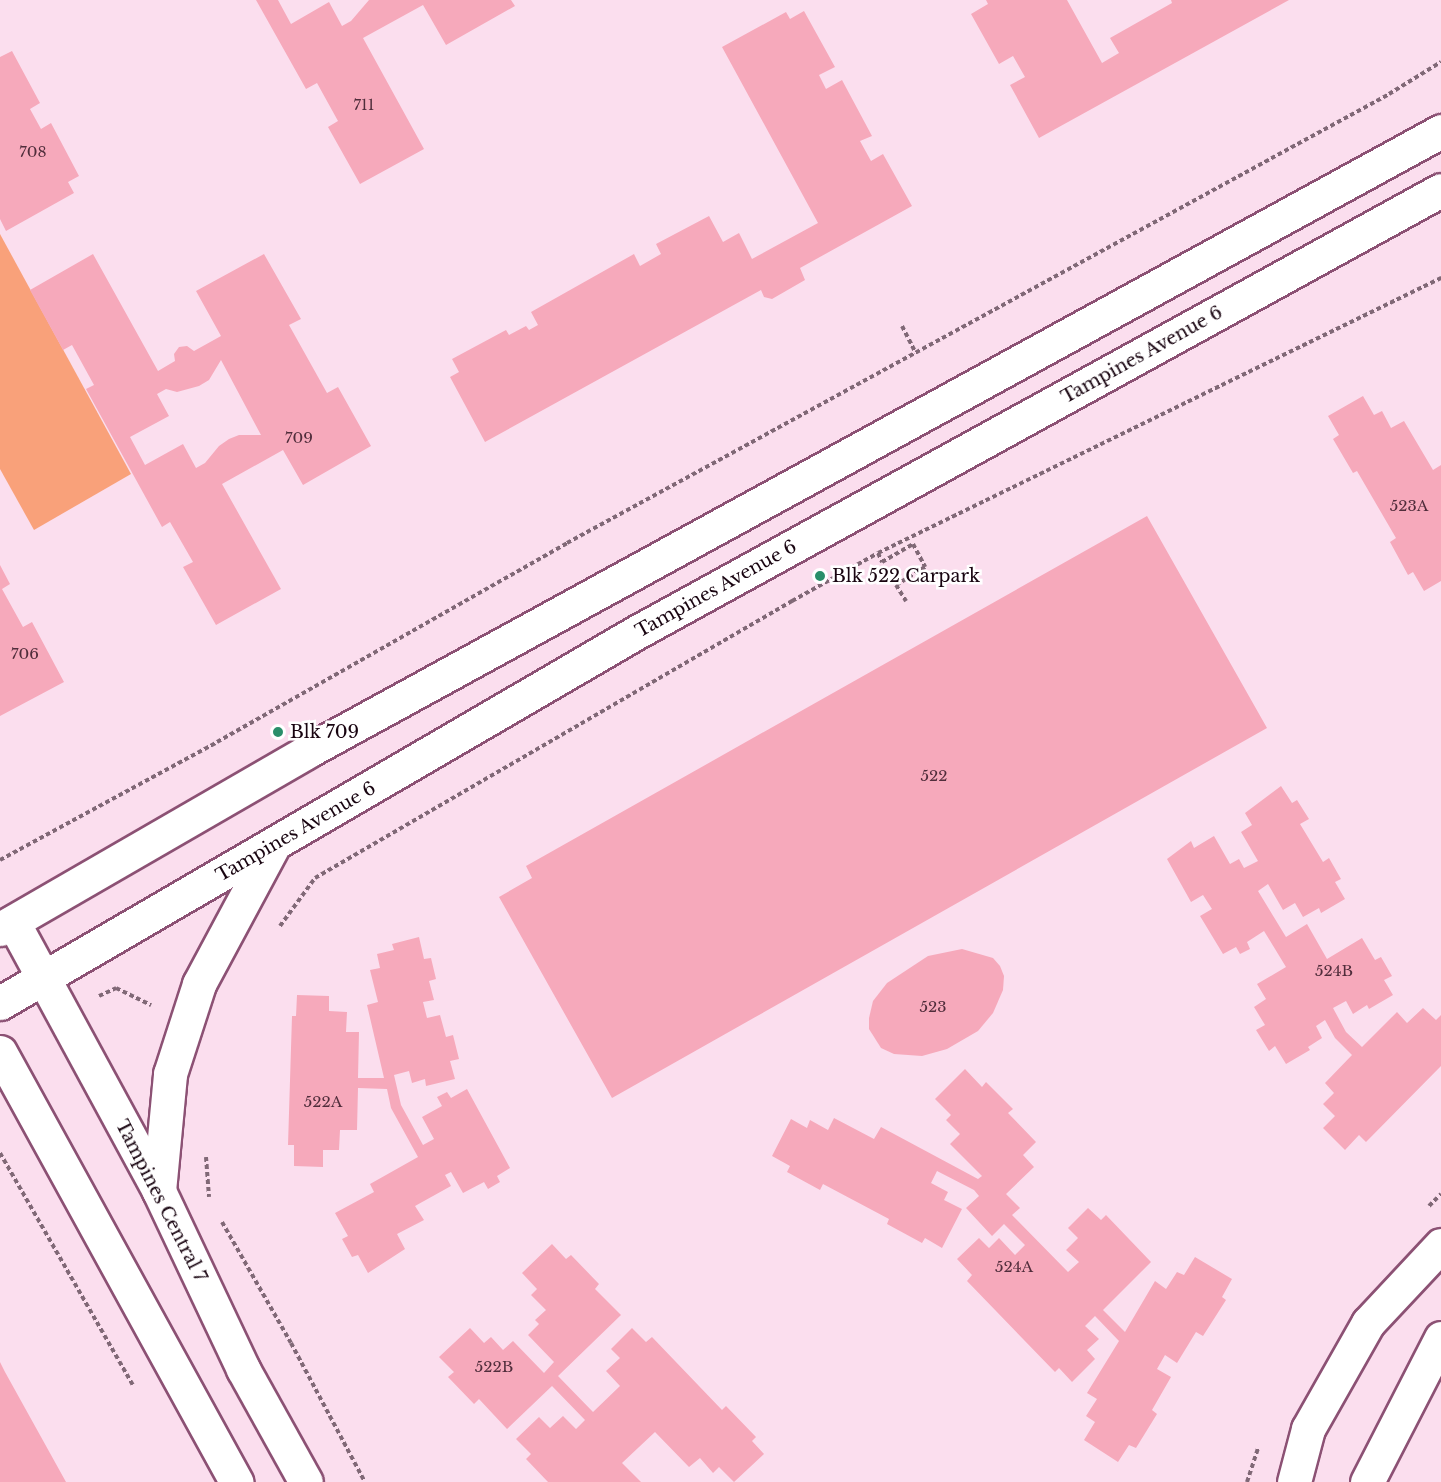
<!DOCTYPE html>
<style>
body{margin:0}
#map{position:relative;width:1441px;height:1482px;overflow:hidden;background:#fbdeee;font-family:"Libre Baskerville",serif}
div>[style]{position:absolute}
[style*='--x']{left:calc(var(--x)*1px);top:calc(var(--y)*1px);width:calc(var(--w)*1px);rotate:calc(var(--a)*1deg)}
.green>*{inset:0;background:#f9a17a}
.building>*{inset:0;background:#f6a9bb}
.path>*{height:4px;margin-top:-2px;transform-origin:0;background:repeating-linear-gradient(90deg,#806876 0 4.5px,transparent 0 7.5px)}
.roads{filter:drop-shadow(2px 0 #8c5174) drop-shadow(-2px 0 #8c5174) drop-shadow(0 2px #8c5174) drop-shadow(0 -2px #8c5174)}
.minor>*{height:33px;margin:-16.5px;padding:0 16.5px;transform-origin:16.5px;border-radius:16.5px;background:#fff}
.tertiary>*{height:33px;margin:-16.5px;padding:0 16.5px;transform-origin:16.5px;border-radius:16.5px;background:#fff}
.dots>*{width:16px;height:16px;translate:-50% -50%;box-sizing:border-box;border:3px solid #fff;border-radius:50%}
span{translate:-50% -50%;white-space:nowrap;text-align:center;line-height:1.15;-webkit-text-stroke:5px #fff;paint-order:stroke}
.number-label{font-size:15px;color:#502d3b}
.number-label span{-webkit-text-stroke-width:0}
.street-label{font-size:18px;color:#180410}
.poi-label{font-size:18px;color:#180410}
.left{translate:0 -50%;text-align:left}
</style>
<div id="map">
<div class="green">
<div style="clip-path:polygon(0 234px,131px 474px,34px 530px,0 469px)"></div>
</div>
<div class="building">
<div style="clip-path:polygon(256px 0,278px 0,291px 24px,329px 2px,342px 26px,351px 21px,369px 0,511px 0,515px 6px,446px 45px,423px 5px,363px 38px,424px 149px,360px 184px,328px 127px,338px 121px,317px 83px,306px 89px)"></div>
<div style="clip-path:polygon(986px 0,1067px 0,1102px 63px,1119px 53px,1110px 38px,1172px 3px,1171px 0,1289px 0,1039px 138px,1010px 85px,1025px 77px,1013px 56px,999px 64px,971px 14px,988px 4px)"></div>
<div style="clip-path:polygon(804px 11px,835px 67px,819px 75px,826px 89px,842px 80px,872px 136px,860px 141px,871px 161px,883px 154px,912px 206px,800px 268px,805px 280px,772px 299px,764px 297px,761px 290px,485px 442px,450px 377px,459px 372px,452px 359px,506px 330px,509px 335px,526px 326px,529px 330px,538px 325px,531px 312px,634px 254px,640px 266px,661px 254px,656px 244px,709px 216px,723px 242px,739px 233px,752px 259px,818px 223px,722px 47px,786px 12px,790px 19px)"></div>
<div style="clip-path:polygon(12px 51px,40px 103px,30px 109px,41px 129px,51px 123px,79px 176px,68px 182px,74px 193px,6px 231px,0 219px,0 57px)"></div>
<div style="clip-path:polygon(evenodd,93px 254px,158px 371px,175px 361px,174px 354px,179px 347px,187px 346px,194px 351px,221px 336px,196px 291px,264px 254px,301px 319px,289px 325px,327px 393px,338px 387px,371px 446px,303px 485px,283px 450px,222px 484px,281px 589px,216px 625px,183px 567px,193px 562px,170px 522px,162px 527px,86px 389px,94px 385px,72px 345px,63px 350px,30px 290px,93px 254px,221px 360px,261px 435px,239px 435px,229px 439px,219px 446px,205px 463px,196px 468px,183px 444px,145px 465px,130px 437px,169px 416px,157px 394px,166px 389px,177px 392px,199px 386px,209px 380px,221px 360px)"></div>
<div style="clip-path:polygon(1363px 396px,1374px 415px,1382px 411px,1391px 428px,1404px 421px,1433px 470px,1441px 465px,1441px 581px,1424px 591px,1413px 572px,1408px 575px,1390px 542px,1396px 538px,1357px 471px,1353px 473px,1333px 439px,1339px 435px,1328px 416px)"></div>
<div style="clip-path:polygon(1147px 516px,1267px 728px,612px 1098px,499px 897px,532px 878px,526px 866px)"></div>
<div style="clip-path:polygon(0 565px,10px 584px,2px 589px,23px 627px,32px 622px,64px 682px,0 716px)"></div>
<div style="clip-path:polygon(1281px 786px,1292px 803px,1297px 800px,1309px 819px,1300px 824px,1323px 862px,1329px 858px,1341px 879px,1335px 882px,1345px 899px,1321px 913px,1319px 908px,1303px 917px,1295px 903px,1283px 910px,1268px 884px,1258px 891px,1286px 937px,1307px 924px,1327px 959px,1362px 938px,1375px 960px,1381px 957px,1392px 976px,1384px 980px,1393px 995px,1369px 1009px,1367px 1005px,1353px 1014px,1346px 1001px,1333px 1008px,1346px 1032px,1362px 1047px,1397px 1012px,1407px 1023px,1423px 1008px,1436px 1020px,1441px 1015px,1441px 1066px,1366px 1142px,1359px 1135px,1345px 1150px,1323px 1128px,1335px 1116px,1323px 1104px,1334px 1093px,1325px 1083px,1352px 1055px,1335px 1038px,1325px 1020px,1316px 1026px,1322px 1038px,1308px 1047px,1310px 1050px,1286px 1064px,1275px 1046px,1269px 1051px,1256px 1030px,1265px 1025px,1254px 1007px,1266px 999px,1257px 984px,1286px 967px,1264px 931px,1247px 942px,1250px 949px,1240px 954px,1236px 947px,1223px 954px,1200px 916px,1212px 909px,1203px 895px,1191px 902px,1167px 859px,1191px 841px,1194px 848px,1214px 836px,1230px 864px,1239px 859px,1244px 868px,1258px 861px,1241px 832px,1252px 825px,1245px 813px)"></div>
<div style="clip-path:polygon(419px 937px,424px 959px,431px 958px,436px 979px,429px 981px,434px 1000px,423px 1002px,427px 1018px,440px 1015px,446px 1037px,453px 1035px,459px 1059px,450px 1061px,455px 1079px,426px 1086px,425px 1079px,412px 1083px,409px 1071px,394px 1075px,401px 1105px,423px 1145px,434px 1139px,422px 1117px,442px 1106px,437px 1097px,447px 1092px,451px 1098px,467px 1089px,510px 1168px,497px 1176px,500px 1182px,488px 1189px,484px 1182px,463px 1193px,451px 1172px,445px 1175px,451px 1186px,415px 1206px,424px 1220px,397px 1234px,405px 1249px,368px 1273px,358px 1255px,352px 1257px,342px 1239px,348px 1236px,335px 1213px,374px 1192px,370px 1184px,418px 1157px,391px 1108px,387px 1089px,358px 1088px,357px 1130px,340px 1130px,339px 1150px,323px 1150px,323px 1167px,294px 1166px,294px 1145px,288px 1145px,292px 1016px,296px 1016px,297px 995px,329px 996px,329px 1011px,347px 1012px,346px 1032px,359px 1032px,358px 1078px,384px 1078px,367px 1005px,378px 1002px,370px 970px,380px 968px,377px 954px,394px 950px,392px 944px)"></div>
<div style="clip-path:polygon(962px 949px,993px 958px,1000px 966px,1004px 976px,1003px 990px,993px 1013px,978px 1031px,947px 1049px,922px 1056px,894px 1054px,881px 1048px,869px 1029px,869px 1018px,873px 1001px,887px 983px,928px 956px)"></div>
<div style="clip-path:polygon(965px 1069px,982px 1087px,986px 1082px,1013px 1109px,1008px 1113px,1036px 1142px,1023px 1155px,1034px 1167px,1006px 1194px,1020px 1208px,1012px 1215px,1068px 1272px,1079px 1262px,1066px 1250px,1078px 1238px,1068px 1228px,1088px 1208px,1101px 1220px,1106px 1215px,1151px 1262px,1103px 1310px,1125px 1332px,1155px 1281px,1166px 1289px,1177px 1272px,1184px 1275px,1195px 1257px,1232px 1279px,1222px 1297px,1226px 1300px,1203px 1336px,1196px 1332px,1177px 1363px,1165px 1355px,1157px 1369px,1171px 1377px,1152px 1410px,1157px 1414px,1136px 1448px,1129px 1445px,1118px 1462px,1084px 1440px,1095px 1422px,1086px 1416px,1097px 1399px,1087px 1393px,1119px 1341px,1095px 1316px,1085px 1326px,1099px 1339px,1087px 1350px,1095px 1359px,1072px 1382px,1059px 1368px,1055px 1372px,967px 1281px,972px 1275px,957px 1259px,979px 1238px,989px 1248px,999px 1238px,1015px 1255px,1025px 1245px,1004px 1224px,992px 1236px,966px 1208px,979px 1196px,974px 1190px,937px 1171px,931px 1183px,948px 1192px,944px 1200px,962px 1209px,942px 1248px,925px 1238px,922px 1243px,887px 1224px,889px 1219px,823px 1184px,820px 1190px,787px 1172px,790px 1166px,772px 1156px,791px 1119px,807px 1128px,810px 1120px,828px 1130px,834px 1118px,874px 1139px,881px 1127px,978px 1179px,982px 1176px,950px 1144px,960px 1134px,946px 1120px,951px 1115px,935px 1099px)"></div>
<div style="clip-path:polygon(552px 1244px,566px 1259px,571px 1255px,599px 1284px,595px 1289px,621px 1315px,558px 1376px,593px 1412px,620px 1386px,606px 1371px,620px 1358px,611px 1349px,632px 1328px,646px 1342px,652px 1337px,722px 1410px,726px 1406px,756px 1437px,752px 1441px,764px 1454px,734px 1482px,719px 1467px,713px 1473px,700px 1458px,689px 1467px,655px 1432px,622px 1463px,641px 1482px,548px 1482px,526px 1459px,531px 1454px,516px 1439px,539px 1417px,550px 1428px,563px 1416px,576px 1429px,585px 1420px,552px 1386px,507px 1429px,479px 1399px,474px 1404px,448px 1377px,454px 1372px,439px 1357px,470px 1328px,484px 1343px,491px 1337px,503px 1350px,513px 1341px,544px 1373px,554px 1362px,528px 1335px,539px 1324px,535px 1320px,546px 1310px,531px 1295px,537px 1289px,522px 1273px)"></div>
<div style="clip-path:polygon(0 1362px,5px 1372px,66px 1482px,0 1482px)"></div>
</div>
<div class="path">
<div style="--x:902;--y:326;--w:30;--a:63"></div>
<div style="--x:878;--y:553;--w:10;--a:66"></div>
<div style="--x:882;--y:562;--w:36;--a:-30"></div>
<div style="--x:913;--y:544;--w:26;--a:62"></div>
<div style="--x:925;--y:567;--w:34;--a:148"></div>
<div style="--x:896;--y:585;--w:19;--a:58"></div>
<div style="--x:0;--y:860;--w:247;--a:-28.5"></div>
<div style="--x:217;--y:742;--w:403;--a:-29.6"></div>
<div style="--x:567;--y:543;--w:937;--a:-28.64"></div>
<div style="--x:1389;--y:94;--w:61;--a:-31.6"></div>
<div style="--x:280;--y:926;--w:59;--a:-53.9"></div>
<div style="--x:315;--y:878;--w:552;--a:-30.14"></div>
<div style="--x:792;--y:601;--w:98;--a:-29.2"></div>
<div style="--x:878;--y:553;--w:627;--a:-26.03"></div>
<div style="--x:99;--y:996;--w:19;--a:-25"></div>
<div style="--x:116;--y:988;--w:39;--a:26"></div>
<div style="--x:0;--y:1153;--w:267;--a:60.2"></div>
<div style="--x:206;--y:1157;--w:40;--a:85.7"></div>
<div style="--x:1429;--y:1206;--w:17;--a:-45"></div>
<div style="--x:222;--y:1222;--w:139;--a:60.3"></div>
<div style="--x:291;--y:1343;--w:157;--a:62"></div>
<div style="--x:1247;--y:1482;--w:36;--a:-72"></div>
</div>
<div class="roads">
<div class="minor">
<div style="--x:13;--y:922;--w:306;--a:61.5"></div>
<div style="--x:159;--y:1191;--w:197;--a:64.7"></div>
<div style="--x:243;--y:1369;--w:129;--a:60.9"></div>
<div style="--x:0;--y:1052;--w:491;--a:61.2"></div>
<div style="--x:1294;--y:1482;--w:55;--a:-75.2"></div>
<div style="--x:1308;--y:1429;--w:122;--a:-60.5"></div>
<div style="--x:1368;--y:1323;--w:107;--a:-46.9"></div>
<div style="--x:1367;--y:1482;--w:162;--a:-62.8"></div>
</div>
<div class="tertiary">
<div style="--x:0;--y:929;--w:354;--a:-30"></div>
<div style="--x:306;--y:752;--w:1294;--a:-28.68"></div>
<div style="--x:0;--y:1003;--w:737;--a:-30.22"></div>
<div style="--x:637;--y:632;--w:917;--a:-28.8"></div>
<div style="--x:159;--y:1191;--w:118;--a:-84.6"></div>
<div style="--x:170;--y:1074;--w:95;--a:-72.1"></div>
<div style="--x:199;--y:984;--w:157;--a:-61.8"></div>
</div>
</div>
<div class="dots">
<div style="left:820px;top:576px;background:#2a8e6a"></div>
<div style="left:278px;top:732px;background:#2a8e6a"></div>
</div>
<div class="number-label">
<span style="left:364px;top:105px">711</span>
<span style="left:33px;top:152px">708</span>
<span style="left:299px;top:438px">709</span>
<span style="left:1409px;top:506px">523A</span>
<span style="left:25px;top:654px">706</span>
<span style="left:934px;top:776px">522</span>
<span style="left:1334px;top:971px">524B</span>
<span style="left:933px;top:1007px">523</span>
<span style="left:323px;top:1102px">522A</span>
<span style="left:1014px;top:1267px">524A</span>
<span style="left:494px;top:1367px">522B</span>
</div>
<div class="street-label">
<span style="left:1142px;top:355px;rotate:-29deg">Tampines Avenue 6</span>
<span style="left:716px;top:589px;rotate:-29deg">Tampines Avenue 6</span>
<span style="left:296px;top:832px;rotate:-30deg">Tampines Avenue 6</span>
<span style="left:161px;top:1201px;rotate:63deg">Tampines Central 7</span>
</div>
<div class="poi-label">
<span class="left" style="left:832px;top:576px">Blk 522 Carpark</span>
<span class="left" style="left:290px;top:732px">Blk 709</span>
</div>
</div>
